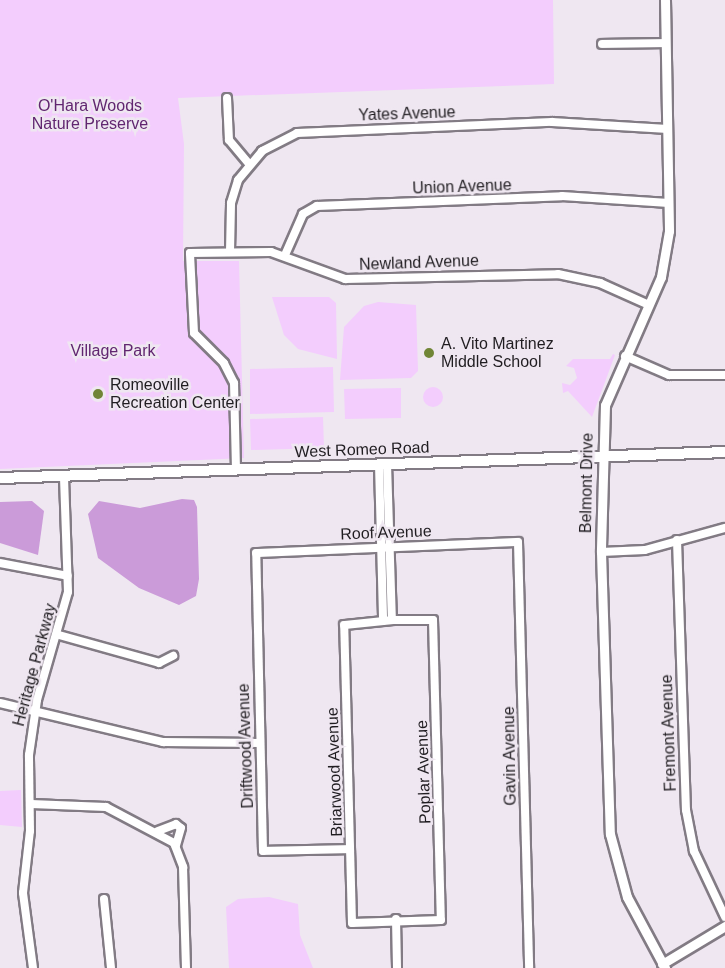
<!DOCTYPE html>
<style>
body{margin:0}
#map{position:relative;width:725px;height:968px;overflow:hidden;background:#efe7f1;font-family:Arial,sans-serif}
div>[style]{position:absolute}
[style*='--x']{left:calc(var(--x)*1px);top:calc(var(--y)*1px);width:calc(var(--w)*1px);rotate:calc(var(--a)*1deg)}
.green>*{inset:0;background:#f3cdfd}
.round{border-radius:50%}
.water>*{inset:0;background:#cb9bd9}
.roads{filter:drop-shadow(2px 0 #827b84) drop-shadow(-2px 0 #827b84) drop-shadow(0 2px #827b84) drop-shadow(0 -2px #827b84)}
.minor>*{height:8px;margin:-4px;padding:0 4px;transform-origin:4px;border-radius:4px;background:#fff}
.tertiary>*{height:9px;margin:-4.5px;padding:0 4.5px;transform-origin:4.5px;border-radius:4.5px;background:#fff}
.secondary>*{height:10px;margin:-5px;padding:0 5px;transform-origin:5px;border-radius:5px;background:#fff}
.dots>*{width:16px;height:16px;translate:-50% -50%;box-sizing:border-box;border:3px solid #efe7f1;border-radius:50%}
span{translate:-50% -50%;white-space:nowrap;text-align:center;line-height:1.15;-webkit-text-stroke:5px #efe7f1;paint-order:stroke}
.park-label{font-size:16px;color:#612670}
.street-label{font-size:16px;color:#201d21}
.poi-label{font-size:16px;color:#201d21}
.left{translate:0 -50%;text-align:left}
</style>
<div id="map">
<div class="green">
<div style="clip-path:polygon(0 0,553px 0,554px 84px,178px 98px,184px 144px,183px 261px,239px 261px,244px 458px,0 469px)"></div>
<div style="clip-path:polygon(272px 297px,329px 297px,336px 303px,337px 359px,298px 349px,284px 335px)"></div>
<div style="clip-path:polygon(378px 302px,416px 305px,418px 371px,411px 378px,340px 380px,344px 327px,364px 306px)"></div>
<div style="clip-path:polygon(613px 354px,615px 355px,592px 417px,568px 391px,563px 393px,562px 383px,570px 385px,577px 378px,574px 368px,566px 366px,573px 359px,610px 359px)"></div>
<div style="clip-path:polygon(333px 367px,334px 412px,250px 414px,250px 369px)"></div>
<div class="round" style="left:423px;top:387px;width:20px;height:20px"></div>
<div style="clip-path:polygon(401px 388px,401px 418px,345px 419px,344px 389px)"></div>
<div style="clip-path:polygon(323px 417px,324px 448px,251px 450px,250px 419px)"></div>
<div style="clip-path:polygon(21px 790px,22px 827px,0 825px,0 791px)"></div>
<div style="clip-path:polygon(269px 897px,298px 904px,300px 935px,313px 968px,229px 968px,226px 907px,238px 899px)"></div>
</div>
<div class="water">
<div style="clip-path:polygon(182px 499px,194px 500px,197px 507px,199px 579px,196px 596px,179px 605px,139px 588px,98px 558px,88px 514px,99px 501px,140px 508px)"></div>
<div style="clip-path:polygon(32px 501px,44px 511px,38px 555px,0 543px,0 502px)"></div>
</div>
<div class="roads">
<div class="minor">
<div style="--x:602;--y:44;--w:64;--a:-0.9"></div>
<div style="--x:227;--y:98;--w:42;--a:87.3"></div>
<div style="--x:229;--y:140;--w:31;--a:50"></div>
<div style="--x:230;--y:252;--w:49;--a:-88.8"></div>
<div style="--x:231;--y:203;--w:24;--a:-73"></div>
<div style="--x:238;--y:180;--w:38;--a:-50"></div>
<div style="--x:262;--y:151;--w:39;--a:-27"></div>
<div style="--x:297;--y:133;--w:255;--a:-2.5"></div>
<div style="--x:552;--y:122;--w:116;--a:3.5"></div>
<div style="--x:285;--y:255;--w:45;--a:-66.3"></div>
<div style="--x:303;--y:214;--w:16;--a:-30"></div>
<div style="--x:317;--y:206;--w:245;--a:-2.3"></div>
<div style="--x:562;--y:196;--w:107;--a:3.7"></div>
<div style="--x:625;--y:356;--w:48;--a:23.4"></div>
<div style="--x:669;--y:375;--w:56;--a:0"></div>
<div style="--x:379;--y:464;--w:157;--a:88.5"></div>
<div style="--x:387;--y:464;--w:156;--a:88.2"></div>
<div style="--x:236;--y:470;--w:87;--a:-91.3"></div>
<div style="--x:234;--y:383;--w:22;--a:-117"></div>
<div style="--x:224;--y:363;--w:42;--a:-135"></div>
<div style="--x:194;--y:333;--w:80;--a:-92.9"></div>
<div style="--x:190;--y:253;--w:81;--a:-0.7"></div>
<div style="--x:271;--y:252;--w:79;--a:20"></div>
<div style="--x:345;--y:279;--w:213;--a:-1.3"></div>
<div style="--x:558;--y:274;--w:43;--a:12.1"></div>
<div style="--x:600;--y:283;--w:54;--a:24.2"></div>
<div style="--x:677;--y:540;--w:270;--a:88.1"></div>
<div style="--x:686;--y:810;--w:42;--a:79"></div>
<div style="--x:694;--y:851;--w:73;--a:64.8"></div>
<div style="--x:601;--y:552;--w:44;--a:-2.6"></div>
<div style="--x:645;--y:550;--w:83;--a:-15.4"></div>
<div style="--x:0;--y:563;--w:69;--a:10.8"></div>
<div style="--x:392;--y:620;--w:41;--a:0"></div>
<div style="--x:433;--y:620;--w:300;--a:88.5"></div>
<div style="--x:441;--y:920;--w:89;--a:178.1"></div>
<div style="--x:352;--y:923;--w:298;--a:-91.5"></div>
<div style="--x:344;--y:625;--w:48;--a:-5.9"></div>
<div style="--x:59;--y:635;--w:104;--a:15.6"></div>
<div style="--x:159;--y:663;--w:16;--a:-27"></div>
<div style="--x:0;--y:703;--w:168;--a:13.5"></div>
<div style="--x:163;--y:742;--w:97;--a:0.6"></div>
<div style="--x:31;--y:804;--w:75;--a:2.3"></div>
<div style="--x:106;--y:807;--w:77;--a:27.9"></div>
<div style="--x:174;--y:843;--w:26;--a:69"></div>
<div style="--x:183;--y:867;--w:101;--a:88.3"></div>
<div style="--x:158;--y:831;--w:19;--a:-21"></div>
<div style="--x:176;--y:824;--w:6;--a:39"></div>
<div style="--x:181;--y:828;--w:19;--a:106"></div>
<div style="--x:350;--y:849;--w:87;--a:178.7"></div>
<div style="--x:263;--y:851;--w:298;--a:-91.3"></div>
<div style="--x:256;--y:553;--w:262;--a:-2.4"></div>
<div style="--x:518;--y:542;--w:426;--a:88.5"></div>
<div style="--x:104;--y:899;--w:69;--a:84.2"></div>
<div style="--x:396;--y:919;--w:49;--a:88.8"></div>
<div style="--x:33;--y:968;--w:76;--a:-97.6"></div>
<div style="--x:23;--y:893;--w:62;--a:-83.6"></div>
<div style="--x:30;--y:831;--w:76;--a:-90.8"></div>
<div style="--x:29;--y:755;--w:56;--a:-81.7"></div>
<div style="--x:37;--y:700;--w:112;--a:-74"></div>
<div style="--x:68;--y:592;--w:116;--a:-92"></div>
</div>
<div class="tertiary">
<div style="--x:665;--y:0;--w:231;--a:89"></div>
<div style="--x:669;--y:231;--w:47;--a:99.9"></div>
<div style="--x:661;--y:277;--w:140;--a:113.6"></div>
<div style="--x:605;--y:405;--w:147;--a:91.6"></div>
<div style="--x:601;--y:552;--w:282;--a:88.2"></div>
<div style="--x:610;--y:834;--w:65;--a:74.9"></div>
<div style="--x:627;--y:897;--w:81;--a:61.8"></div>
<div style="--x:662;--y:964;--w:74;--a:-31.1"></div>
</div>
<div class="secondary">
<div style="--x:0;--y:478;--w:725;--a:-2.05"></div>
</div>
</div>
<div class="dots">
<div style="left:429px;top:353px;background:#708536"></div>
<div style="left:98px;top:394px;background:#708536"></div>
</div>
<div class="park-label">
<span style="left:90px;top:115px">O'Hara Woods<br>Nature Preserve</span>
<span style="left:113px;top:351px">Village Park</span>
</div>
<div class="street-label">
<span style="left:407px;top:114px;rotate:-2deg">Yates Avenue</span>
<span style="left:462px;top:187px;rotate:-2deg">Union Avenue</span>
<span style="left:419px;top:263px;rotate:-2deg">Newland Avenue</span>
<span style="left:362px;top:450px;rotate:-2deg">West Romeo Road</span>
<span style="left:587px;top:483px;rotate:-89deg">Belmont Drive</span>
<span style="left:386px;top:533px;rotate:-2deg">Roof Avenue</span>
<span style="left:35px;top:665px;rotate:-75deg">Heritage Parkway</span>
<span style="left:669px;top:733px;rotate:-92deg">Fremont Avenue</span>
<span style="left:246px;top:746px;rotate:-92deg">Driftwood Avenue</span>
<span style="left:510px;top:756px;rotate:-91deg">Gavin Avenue</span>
<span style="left:335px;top:772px;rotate:-92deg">Briarwood Avenue</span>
<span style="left:424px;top:772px;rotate:-92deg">Poplar Avenue</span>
</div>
<div class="poi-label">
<span class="left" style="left:441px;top:353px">A. Vito Martinez<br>Middle School</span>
<span class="left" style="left:110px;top:394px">Romeoville<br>Recreation Center</span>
</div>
</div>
